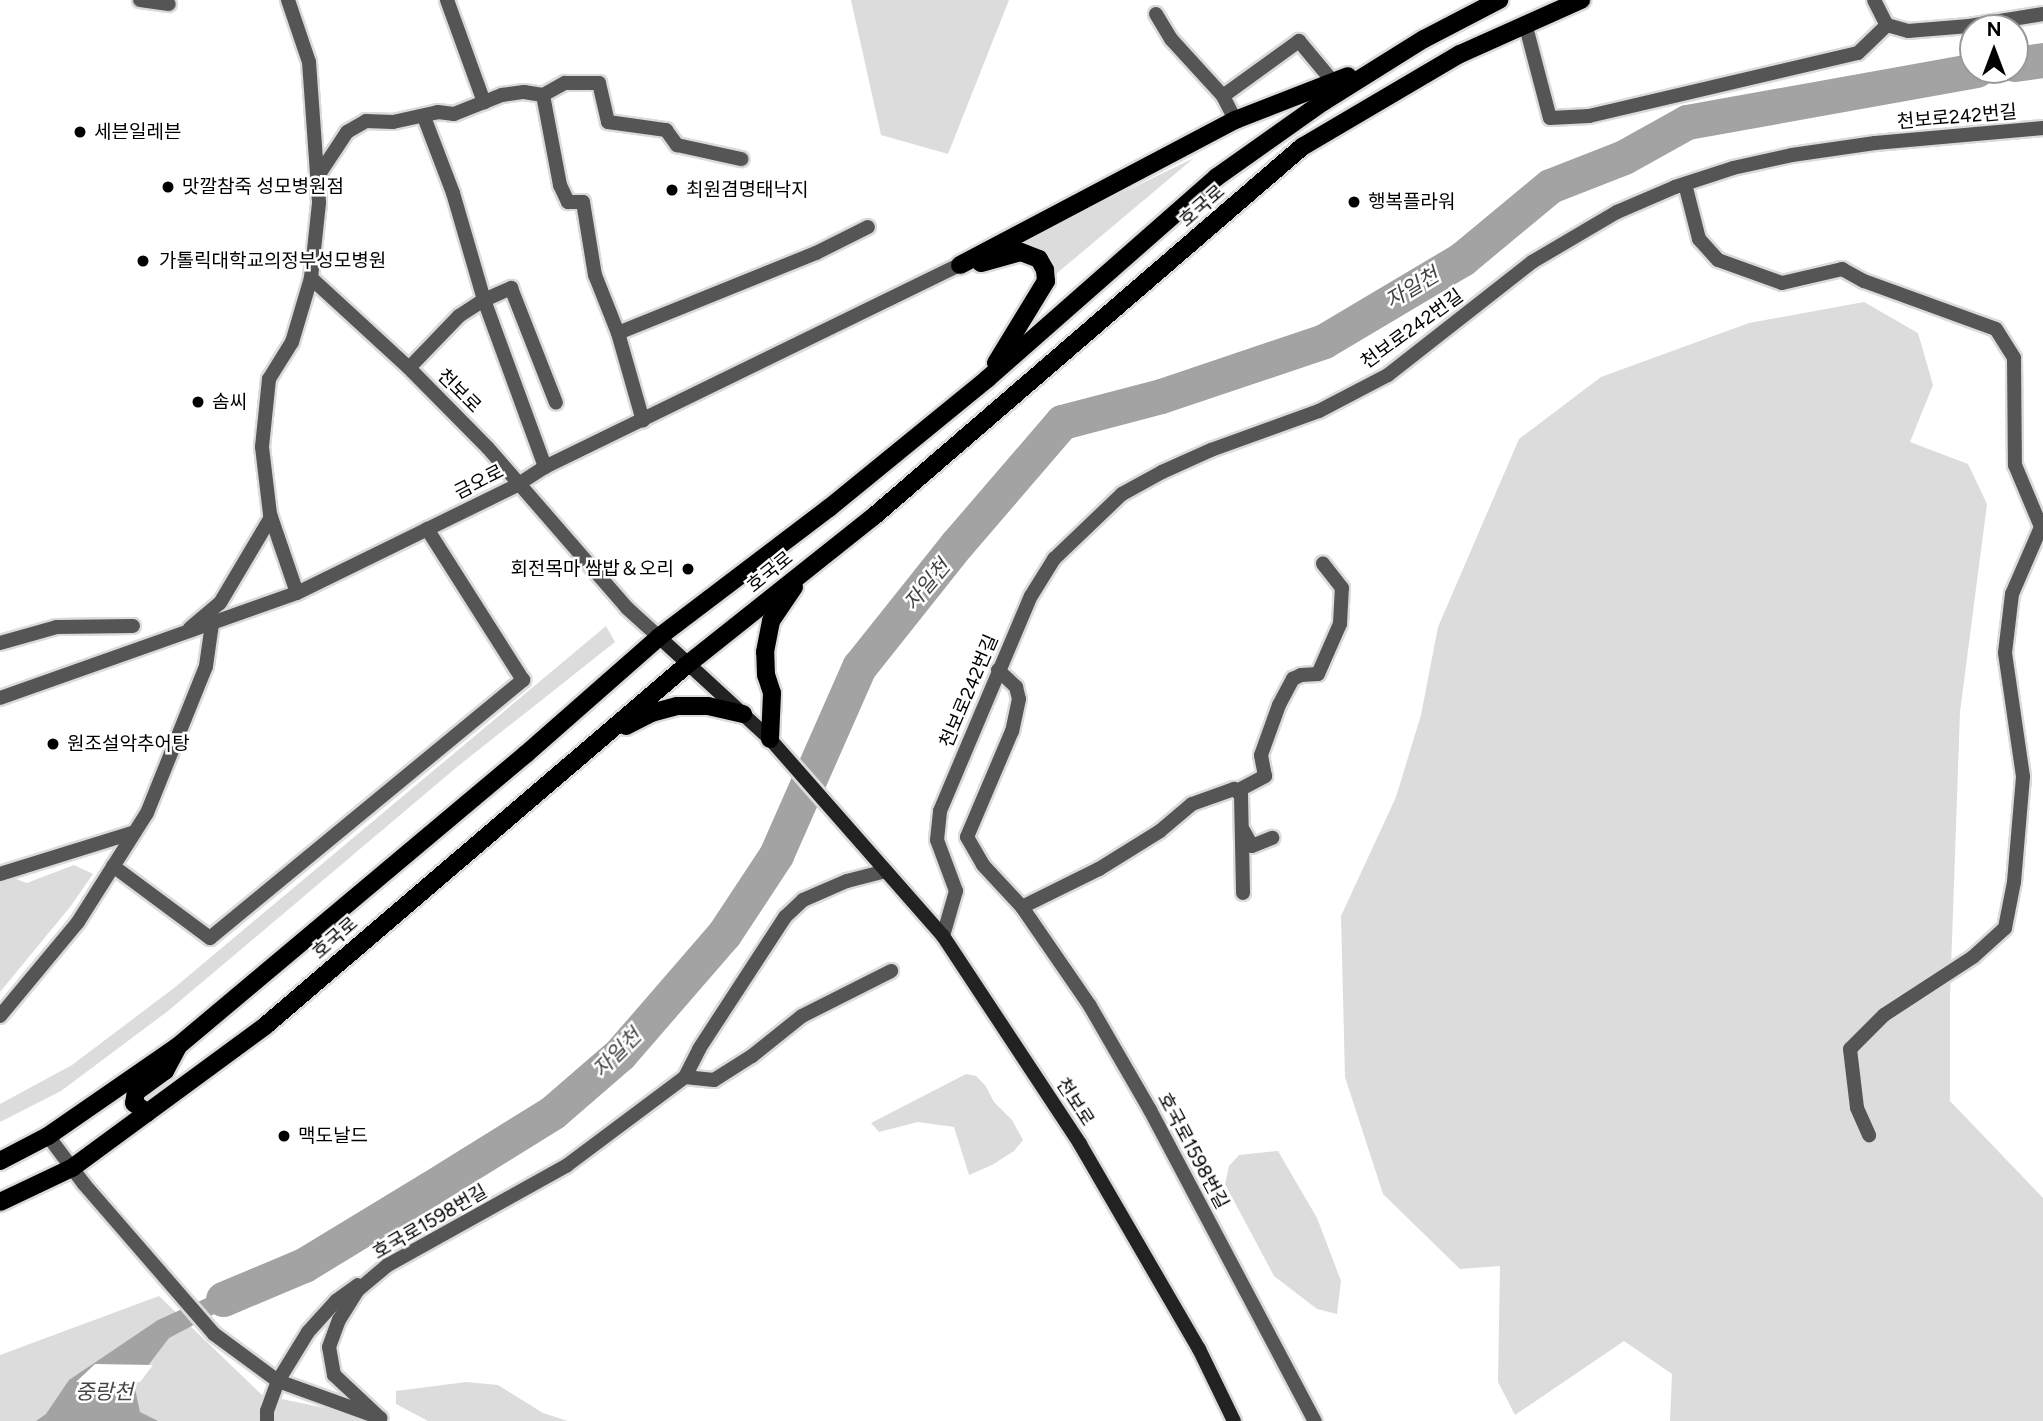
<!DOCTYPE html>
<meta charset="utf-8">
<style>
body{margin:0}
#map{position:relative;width:2043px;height:1421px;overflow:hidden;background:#fff;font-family:Figtree,"Noto Sans KR",sans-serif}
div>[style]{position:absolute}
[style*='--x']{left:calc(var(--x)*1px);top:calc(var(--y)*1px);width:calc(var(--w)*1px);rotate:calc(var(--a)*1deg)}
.green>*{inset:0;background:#dcdcdc}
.water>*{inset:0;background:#a3a3a3}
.pier>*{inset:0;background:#fff}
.river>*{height:35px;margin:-17.5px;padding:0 17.5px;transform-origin:17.5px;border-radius:17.5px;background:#a3a3a3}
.roads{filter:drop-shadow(2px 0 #dbdbdb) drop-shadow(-2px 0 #dbdbdb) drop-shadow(0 2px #dbdbdb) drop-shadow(0 -2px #dbdbdb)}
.street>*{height:14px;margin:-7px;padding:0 7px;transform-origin:7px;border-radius:7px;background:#555}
.secondary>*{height:14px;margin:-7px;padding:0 7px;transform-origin:7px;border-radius:7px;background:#222}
.primary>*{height:18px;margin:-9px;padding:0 9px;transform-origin:9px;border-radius:9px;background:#000}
.dots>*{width:19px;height:19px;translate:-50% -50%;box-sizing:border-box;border:4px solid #fff;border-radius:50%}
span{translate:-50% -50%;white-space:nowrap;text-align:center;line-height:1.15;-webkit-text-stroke:5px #fff;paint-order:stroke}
.street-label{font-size:19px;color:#000}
.poi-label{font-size:19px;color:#000}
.left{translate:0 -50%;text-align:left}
.right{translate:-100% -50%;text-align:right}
.water-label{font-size:21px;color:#444;font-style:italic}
.north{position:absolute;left:1959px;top:14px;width:70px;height:70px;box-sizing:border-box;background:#fff;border:2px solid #999;border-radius:50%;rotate:0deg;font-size:19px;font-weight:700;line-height:28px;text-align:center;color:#000}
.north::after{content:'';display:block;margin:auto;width:24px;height:32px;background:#000;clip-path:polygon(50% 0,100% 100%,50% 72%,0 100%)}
</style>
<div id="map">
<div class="green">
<div style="clip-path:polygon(851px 0,1009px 0,948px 154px,881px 135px)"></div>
<div style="clip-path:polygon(1194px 158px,1056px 274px,1044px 250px,1027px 242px,1029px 238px)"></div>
<div style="clip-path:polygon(1864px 302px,1918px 333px,1933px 385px,1910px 442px,1968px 464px,1987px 504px,1960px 712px,1950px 997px,1950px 1101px,2043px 1198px,2043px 1421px,1670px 1421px,1672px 1374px,1624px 1341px,1515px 1415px,1498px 1382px,1500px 1266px,1460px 1269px,1383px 1194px,1345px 1077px,1341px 916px,1396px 797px,1421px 715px,1438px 627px,1519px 439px,1601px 377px,1749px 323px)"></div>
<div style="clip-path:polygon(606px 626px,615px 642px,457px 767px,168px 1011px,61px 1091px,0 1122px,0 1104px,72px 1065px,174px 988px)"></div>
<div style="clip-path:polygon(74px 865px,93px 874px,70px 907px,0 992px,0 880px,10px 877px,27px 883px)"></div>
<div style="clip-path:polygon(966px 1074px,976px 1076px,985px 1085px,994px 1102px,1012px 1120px,1023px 1140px,1014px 1151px,992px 1165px,969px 1175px,954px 1127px,918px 1122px,879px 1132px,871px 1123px)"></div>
<div style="clip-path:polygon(1278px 1151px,1317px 1218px,1341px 1281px,1337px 1314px,1317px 1309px,1274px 1276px,1225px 1184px,1229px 1166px,1239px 1155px)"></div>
<div style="clip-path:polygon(159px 1296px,262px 1395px,335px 1410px,366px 1421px,0 1421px,0 1355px)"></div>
<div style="clip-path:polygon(466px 1382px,498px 1385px,543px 1413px,568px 1421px,428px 1421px,396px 1404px,396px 1391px)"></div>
</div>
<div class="water">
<div style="clip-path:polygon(264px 1272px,269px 1285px,169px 1338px,134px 1384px,140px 1412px,158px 1421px,36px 1421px,46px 1414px,69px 1380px,158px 1320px)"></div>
</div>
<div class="pier">
<div style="clip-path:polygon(95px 1364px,153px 1365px,140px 1382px,76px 1382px)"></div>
</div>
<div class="river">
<div style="--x:2015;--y:64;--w:28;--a:-8"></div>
<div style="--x:223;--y:1299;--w:88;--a:-22.8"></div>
<div style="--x:304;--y:1265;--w:146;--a:-31.3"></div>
<div style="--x:429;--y:1189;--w:146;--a:-31.8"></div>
<div style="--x:553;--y:1112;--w:89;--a:-40.9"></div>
<div style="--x:620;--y:1054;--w:159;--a:-49.1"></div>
<div style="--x:724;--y:934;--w:95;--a:-56.6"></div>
<div style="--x:776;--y:855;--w:206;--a:-66.2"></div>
<div style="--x:859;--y:667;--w:157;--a:-51.5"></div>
<div style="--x:957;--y:544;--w:161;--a:-49.3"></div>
<div style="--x:1062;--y:422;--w:102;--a:-14.7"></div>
<div style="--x:1161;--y:396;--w:172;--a:-18.6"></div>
<div style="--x:1324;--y:341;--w:161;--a:-30.7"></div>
<div style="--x:1462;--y:259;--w:114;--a:-39.7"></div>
<div style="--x:1550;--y:186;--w:79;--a:-21.4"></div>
<div style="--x:1624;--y:157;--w:72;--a:-29.1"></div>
<div style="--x:1687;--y:122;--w:294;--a:-10.2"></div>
</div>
<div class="roads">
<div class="street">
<div style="--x:140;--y:0;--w:29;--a:8"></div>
<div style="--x:288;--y:0;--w:65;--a:71.3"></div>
<div style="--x:309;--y:62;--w:141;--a:85.9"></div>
<div style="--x:319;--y:203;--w:75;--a:96.1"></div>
<div style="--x:311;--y:278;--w:67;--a:106.5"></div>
<div style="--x:292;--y:342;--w:44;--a:121.9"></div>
<div style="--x:269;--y:379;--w:68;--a:95.9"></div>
<div style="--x:262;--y:447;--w:67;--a:83.2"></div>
<div style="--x:270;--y:514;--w:83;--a:71.1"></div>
<div style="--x:447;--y:0;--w:109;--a:70.1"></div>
<div style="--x:1874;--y:0;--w:28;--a:63"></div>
<div style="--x:1887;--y:25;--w:22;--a:16"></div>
<div style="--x:1908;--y:31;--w:61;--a:-4.7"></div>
<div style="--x:1969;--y:26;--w:75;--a:-9.2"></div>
<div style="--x:1156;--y:14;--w:29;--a:59"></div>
<div style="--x:1171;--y:39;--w:77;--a:47.6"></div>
<div style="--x:1223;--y:96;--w:27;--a:63"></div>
<div style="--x:1525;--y:23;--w:98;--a:75.3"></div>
<div style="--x:1550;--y:118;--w:39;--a:-3"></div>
<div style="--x:1589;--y:116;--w:276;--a:-13.2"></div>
<div style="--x:1858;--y:53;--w:40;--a:-44"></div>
<div style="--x:543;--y:95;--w:25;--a:-29"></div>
<div style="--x:565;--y:83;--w:34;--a:0"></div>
<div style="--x:599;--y:83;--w:40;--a:77"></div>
<div style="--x:608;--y:122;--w:59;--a:7.9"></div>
<div style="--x:666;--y:130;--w:19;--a:54"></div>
<div style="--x:677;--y:145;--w:66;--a:12.3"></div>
<div style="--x:1223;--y:96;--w:94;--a:-35.9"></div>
<div style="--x:1299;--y:41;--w:55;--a:50.2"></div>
<div style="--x:424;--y:117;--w:81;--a:69.1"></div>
<div style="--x:453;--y:193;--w:111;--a:73.8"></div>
<div style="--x:484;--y:300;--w:178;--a:69.9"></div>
<div style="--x:318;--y:176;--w:53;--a:-56.6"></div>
<div style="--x:347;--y:132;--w:22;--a:-30"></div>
<div style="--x:366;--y:121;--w:27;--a:2"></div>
<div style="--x:393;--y:122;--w:46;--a:-12.5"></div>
<div style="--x:438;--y:112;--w:16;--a:7"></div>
<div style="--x:454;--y:114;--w:52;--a:-21.6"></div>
<div style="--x:502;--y:95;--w:22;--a:-8"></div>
<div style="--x:524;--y:92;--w:19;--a:9"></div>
<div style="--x:543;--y:95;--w:92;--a:79.3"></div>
<div style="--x:560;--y:185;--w:19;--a:65"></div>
<div style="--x:568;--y:202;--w:15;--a:0"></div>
<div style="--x:583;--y:202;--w:74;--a:80.7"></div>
<div style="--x:595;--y:275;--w:62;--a:68.4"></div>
<div style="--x:618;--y:333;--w:91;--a:74.1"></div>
<div style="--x:1685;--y:184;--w:57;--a:75.7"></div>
<div style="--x:1699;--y:239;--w:28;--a:48"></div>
<div style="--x:1718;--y:260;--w:68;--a:19.8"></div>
<div style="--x:1782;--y:283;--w:62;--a:-13.1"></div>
<div style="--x:1842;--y:269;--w:25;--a:29"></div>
<div style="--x:1864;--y:281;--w:140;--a:20"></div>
<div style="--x:1996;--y:329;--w:34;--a:58"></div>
<div style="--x:2014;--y:358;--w:107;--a:89.5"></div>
<div style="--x:2015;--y:465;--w:67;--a:67.2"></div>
<div style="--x:2041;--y:527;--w:73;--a:113.4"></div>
<div style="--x:2012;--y:594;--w:59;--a:96.8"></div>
<div style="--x:2005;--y:653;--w:125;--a:81.7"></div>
<div style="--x:2023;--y:777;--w:105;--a:94.9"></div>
<div style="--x:2014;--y:882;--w:47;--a:101.1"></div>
<div style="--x:2005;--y:928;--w:43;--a:137.8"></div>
<div style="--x:1973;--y:957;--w:106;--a:146.9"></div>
<div style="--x:1884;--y:1015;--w:48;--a:135"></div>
<div style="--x:1850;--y:1049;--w:59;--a:83.2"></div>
<div style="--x:1857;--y:1108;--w:30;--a:66"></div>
<div style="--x:311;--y:278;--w:137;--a:42.6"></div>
<div style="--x:412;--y:371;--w:108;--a:45.4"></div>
<div style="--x:488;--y:448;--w:212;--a:49"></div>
<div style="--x:627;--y:608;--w:43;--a:42.2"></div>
<div style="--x:618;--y:333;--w:214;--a:-22"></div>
<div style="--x:816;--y:253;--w:58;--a:-26.6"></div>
<div style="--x:409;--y:368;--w:72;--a:-46.1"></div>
<div style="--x:459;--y:316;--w:30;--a:-33"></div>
<div style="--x:484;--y:300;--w:30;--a:-24"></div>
<div style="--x:511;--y:288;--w:123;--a:68.6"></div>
<div style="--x:190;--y:628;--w:39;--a:-40"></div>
<div style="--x:220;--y:603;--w:100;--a:-59.3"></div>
<div style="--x:0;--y:643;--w:59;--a:-15.7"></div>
<div style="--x:57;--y:627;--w:76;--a:-0.8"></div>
<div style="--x:998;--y:670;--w:25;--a:43"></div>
<div style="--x:1016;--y:687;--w:12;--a:76"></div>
<div style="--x:1019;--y:699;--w:33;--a:102"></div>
<div style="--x:1012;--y:731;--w:115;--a:113"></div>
<div style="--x:967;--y:837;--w:32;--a:60"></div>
<div style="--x:983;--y:865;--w:57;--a:47.1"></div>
<div style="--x:1022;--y:907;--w:120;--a:55.5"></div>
<div style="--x:1090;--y:1006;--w:120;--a:60"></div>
<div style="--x:1150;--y:1110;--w:352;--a:62.1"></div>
<div style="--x:0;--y:698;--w:315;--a:-19.5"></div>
<div style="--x:297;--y:593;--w:245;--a:-26.1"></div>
<div style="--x:517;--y:485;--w:33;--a:-33"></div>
<div style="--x:545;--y:467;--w:462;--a:-26"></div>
<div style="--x:1237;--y:791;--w:32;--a:-28"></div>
<div style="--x:1265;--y:776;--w:21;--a:-101"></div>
<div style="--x:1261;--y:755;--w:53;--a:-70.2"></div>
<div style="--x:1279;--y:705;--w:30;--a:-62"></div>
<div style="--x:1293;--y:679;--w:9;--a:-27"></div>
<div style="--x:1301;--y:675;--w:17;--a:-3"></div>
<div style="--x:1318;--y:674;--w:55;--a:-66.3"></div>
<div style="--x:1340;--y:624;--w:36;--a:-87"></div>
<div style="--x:1342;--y:588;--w:31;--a:-128"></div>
<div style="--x:1243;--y:830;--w:18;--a:61"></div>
<div style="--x:1252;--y:846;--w:22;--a:-22"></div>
<div style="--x:113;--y:866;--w:121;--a:36.6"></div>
<div style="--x:210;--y:938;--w:406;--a:-39.5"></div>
<div style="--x:523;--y:680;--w:179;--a:-122.4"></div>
<div style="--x:0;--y:874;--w:141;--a:-17.3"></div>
<div style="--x:1022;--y:907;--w:86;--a:-26.3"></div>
<div style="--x:1099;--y:869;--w:72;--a:-31.9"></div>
<div style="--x:1160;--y:831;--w:42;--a:-40.2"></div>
<div style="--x:1192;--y:804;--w:45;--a:-19.7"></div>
<div style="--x:1234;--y:789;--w:9;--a:41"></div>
<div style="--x:1241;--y:795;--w:98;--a:88.8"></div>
<div style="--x:943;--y:936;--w:47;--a:-73.9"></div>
<div style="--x:956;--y:891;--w:54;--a:-110.4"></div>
<div style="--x:937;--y:840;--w:29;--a:-84"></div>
<div style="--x:940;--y:811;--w:233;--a:-67.1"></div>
<div style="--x:1031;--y:596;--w:44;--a:-58.1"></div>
<div style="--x:1054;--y:559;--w:94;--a:-43.7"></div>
<div style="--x:1122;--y:494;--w:46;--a:-28.8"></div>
<div style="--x:1162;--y:472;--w:54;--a:-24.2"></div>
<div style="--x:1211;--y:450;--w:115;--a:-19.9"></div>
<div style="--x:1319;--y:411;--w:78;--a:-27.6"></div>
<div style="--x:1388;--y:375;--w:183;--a:-38.1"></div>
<div style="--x:1532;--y:262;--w:99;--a:-30.5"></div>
<div style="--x:1617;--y:212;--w:63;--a:-23.3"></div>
<div style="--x:1675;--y:187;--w:61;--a:-18.1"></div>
<div style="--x:1733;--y:168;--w:60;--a:-12.4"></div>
<div style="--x:1792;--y:155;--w:84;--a:-8.2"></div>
<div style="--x:1875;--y:143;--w:169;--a:-5.1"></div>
<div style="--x:0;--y:1016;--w:122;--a:-50.3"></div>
<div style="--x:78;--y:922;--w:129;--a:-57.7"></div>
<div style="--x:147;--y:813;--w:158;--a:-68.1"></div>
<div style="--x:206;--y:666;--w:42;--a:-81.9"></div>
<div style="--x:685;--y:1077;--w:31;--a:-63"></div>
<div style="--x:699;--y:1049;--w:158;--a:-56.9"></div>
<div style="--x:785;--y:917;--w:25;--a:-43"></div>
<div style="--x:803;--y:900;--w:48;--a:-23.4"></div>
<div style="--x:847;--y:881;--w:40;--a:-14.4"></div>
<div style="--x:48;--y:1136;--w:60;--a:53.1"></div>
<div style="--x:84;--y:1184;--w:198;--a:49.1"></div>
<div style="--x:214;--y:1334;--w:79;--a:36.3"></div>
<div style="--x:278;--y:1381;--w:109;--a:19.9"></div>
<div style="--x:380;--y:1418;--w:63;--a:-136.9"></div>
<div style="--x:334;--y:1375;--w:28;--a:-100"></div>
<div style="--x:329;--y:1347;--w:29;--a:-70"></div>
<div style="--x:339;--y:1320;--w:36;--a:-58"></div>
<div style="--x:358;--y:1290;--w:39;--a:-40"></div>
<div style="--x:388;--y:1265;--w:204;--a:-29.1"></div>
<div style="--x:566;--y:1166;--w:149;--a:-36.8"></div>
<div style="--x:685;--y:1077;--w:29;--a:6"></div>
<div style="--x:714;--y:1080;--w:45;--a:-32.3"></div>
<div style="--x:752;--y:1056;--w:64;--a:-38.7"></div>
<div style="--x:802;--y:1016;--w:100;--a:-26.8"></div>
<div style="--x:267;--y:1421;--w:10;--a:-90"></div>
<div style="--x:267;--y:1411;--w:32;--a:-70"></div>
<div style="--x:278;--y:1381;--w:57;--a:-58.5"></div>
<div style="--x:308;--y:1332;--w:42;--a:-47.9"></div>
<div style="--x:336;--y:1301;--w:27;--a:-36"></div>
</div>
<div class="secondary">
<div style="--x:659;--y:637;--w:151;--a:42.6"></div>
<div style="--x:770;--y:739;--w:262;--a:48.7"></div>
<div style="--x:943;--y:936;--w:249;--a:56.6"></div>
<div style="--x:1080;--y:1144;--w:237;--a:59.9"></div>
<div style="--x:1199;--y:1349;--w:80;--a:64.1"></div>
</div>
<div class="primary">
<div style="--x:981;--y:263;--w:41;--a:-15.4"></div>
<div style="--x:1021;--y:252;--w:19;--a:21"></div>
<div style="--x:1039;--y:259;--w:13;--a:61"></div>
<div style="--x:1045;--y:270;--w:11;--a:85"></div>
<div style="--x:1046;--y:281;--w:96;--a:121.4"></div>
<div style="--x:960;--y:265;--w:311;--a:-27.8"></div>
<div style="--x:1235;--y:120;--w:121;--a:-21.3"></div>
<div style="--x:626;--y:726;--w:28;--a:-27"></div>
<div style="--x:651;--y:713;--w:27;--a:-15"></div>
<div style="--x:677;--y:706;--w:31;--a:0"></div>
<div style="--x:708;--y:706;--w:36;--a:13"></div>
<div style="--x:770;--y:739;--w:46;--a:-87.5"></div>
<div style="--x:772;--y:693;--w:19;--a:-108"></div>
<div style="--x:766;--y:675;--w:23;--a:-92"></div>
<div style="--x:765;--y:652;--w:32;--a:-79"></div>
<div style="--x:771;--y:621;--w:41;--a:-55.9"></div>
<div style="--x:147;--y:1113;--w:16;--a:-142"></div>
<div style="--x:134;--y:1103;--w:11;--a:-80"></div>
<div style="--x:136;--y:1092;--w:36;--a:-36"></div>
<div style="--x:165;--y:1071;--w:26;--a:-62"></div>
<div style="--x:0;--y:1161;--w:54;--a:-27.5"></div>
<div style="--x:48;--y:1136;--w:158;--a:-34.7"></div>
<div style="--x:178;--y:1046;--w:454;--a:-40"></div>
<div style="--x:526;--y:754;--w:177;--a:-41.3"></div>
<div style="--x:659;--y:637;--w:213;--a:-37.2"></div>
<div style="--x:829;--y:508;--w:204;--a:-39.2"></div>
<div style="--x:987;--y:379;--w:306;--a:-41.3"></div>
<div style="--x:1217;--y:177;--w:130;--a:-35.3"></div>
<div style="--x:1323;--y:102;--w:119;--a:-32"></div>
<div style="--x:1424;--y:39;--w:85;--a:-27.5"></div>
<div style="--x:0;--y:1202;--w:80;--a:-25.3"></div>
<div style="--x:72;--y:1168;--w:240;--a:-36.3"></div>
<div style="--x:265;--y:1026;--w:557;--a:-40.56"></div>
<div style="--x:688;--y:664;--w:236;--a:-38.5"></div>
<div style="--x:873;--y:517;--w:567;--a:-40.78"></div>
<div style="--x:1302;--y:147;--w:183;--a:-30.5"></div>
<div style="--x:1460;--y:54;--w:133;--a:-24.1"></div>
</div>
</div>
<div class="dots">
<div style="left:80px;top:132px;background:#000"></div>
<div style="left:168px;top:187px;background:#000"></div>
<div style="left:672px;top:190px;background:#000"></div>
<div style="left:1354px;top:202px;background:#000"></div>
<div style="left:143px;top:261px;background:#000"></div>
<div style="left:198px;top:402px;background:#000"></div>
<div style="left:688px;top:569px;background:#000"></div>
<div style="left:53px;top:744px;background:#000"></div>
<div style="left:284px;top:1136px;background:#000"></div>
</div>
<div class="street-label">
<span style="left:1957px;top:117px;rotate:-5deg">천보로242번길</span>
<span style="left:1202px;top:206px;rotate:-41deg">호국로</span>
<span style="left:1412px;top:329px;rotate:-36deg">천보로242번길</span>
<span style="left:459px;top:391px;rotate:45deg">천보로</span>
<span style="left:479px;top:482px;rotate:-27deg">금오로</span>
<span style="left:770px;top:572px;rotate:-39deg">호국로</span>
<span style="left:969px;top:691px;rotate:-67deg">천보로242번길</span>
<span style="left:335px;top:938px;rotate:-41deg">호국로</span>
<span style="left:1075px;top:1102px;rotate:57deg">천보로</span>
<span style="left:1193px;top:1151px;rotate:62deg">호국로1598번길</span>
<span style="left:430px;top:1222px;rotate:-30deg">호국로1598번길</span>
</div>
<div class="poi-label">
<span class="left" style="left:94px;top:132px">세븐일레븐</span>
<span class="left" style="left:182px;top:187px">맛깔참죽 성모병원점</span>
<span class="left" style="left:686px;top:190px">최원겸명태낙지</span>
<span class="left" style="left:1368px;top:202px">행복플라워</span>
<span class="left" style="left:159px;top:261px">가톨릭대학교의정부성모병원</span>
<span class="left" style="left:212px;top:402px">솜씨</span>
<span class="right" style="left:674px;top:569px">회전목마 쌈밥＆오리</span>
<span class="left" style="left:67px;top:744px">원조설악추어탕</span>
<span class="left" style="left:298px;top:1136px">맥도날드</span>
</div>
<div class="water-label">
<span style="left:1412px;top:288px;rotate:-31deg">자일천</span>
<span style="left:927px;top:585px;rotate:-50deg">자일천</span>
<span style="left:617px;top:1053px;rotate:-45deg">자일천</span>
<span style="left:104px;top:1392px">중랑천</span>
</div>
<div class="north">N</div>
</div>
